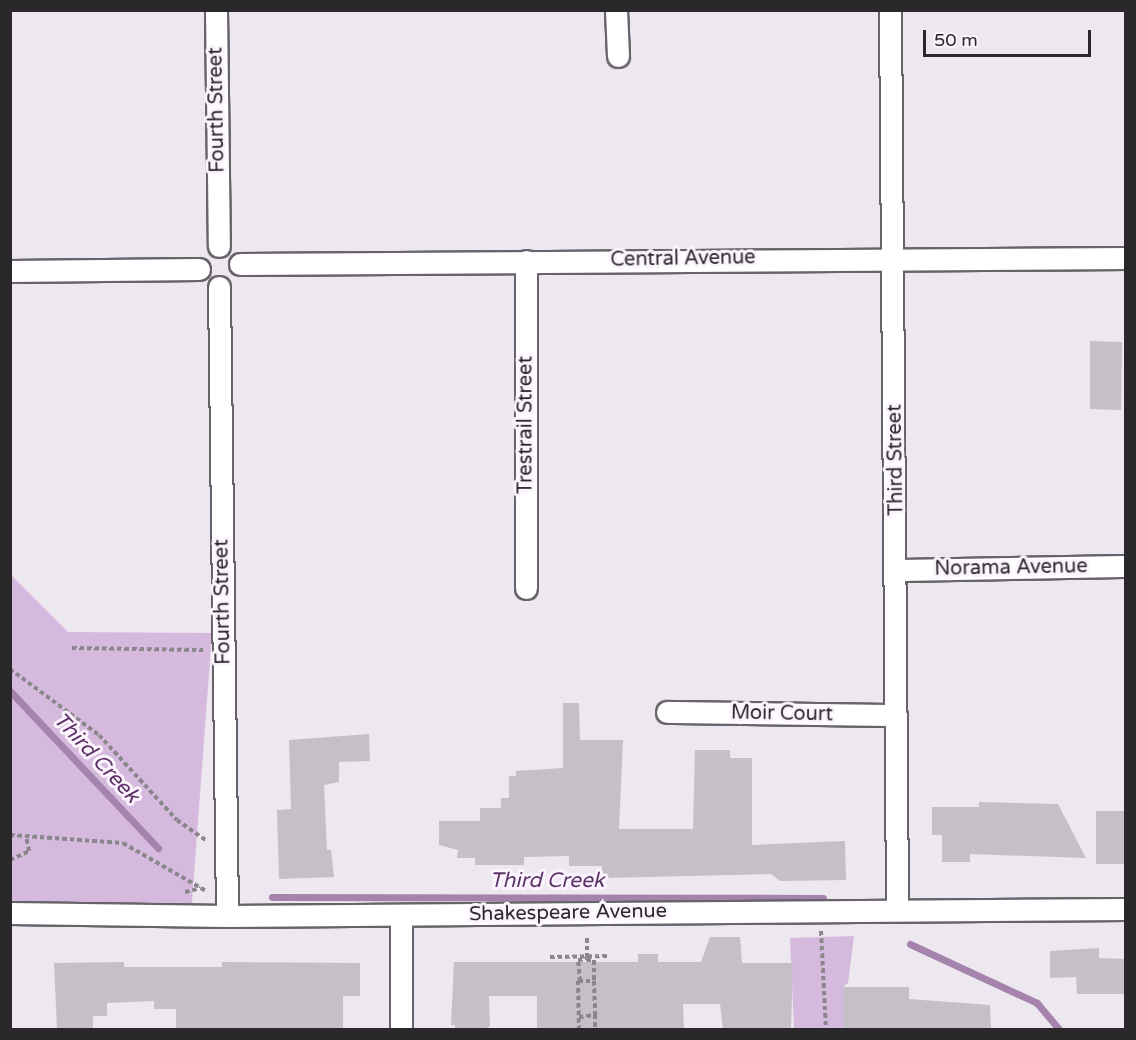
<!DOCTYPE html>
<style>
body{margin:0}
#map{position:relative;width:1136px;height:1040px;overflow:hidden;background:#ede7ef;font-family:"Varela Round",sans-serif}
div>[style]{position:absolute}
[style*='--x']{left:calc(var(--x)*1px);top:calc(var(--y)*1px);width:calc(var(--w)*1px);rotate:calc(var(--a)*1deg)}
.green>*{inset:0;background:#d6bade}
.stream>*{height:7px;margin:-3.5px;padding:0 3.5px;transform-origin:3.5px;border-radius:3.5px;background:#a483ad}
.building>*{inset:0;background:#c5bfc7}
.path>*{height:4px;margin-top:-2px;transform-origin:0;background:repeating-linear-gradient(90deg,#8a868c 0 4.5px,transparent 0 7.5px)}
.roads{filter:drop-shadow(2px 0 #68636a) drop-shadow(-2px 0 #68636a) drop-shadow(0 2px #68636a) drop-shadow(0 -2px #68636a)}
.minor>*{height:21px;margin:-10.5px;padding:0 10.5px;transform-origin:10.5px;border-radius:10.5px;background:#fff}
span{translate:-50% -50%;white-space:nowrap;text-align:center;line-height:1.15;-webkit-text-stroke:6px #fbf4fd;paint-order:stroke}
.street-label{font-size:20px;color:#2b282c}
.water-label{font-size:21px;color:#5d3269;font-style:italic}
.frame{position:absolute;inset:0;border:12px solid #2b282c;pointer-events:none}
.scale{position:absolute;left:923px;top:30px;width:168px;height:27px;box-sizing:border-box;border:3px solid #2b282c;border-top:0;padding-left:8px;font-size:18px;line-height:21px;white-space:nowrap;color:#2b282c;-webkit-text-stroke:4px #fbf4fd;paint-order:stroke}
</style>
<div id="map">
<div class="green">
<div style="clip-path:polygon(10px 574px,68px 632px,212px 633px,191px 916px,11px 913px)"></div>
<div style="clip-path:polygon(854px 936px,848px 983px,843px 987px,843px 1029px,794px 1029px,790px 938px)"></div>
</div>
<div class="stream">
<div style="--x:10;--y:691;--w:216;--a:46.7"></div>
<div style="--x:272;--y:897;--w:551;--a:0.1"></div>
<div style="--x:910;--y:944;--w:140;--a:24.9"></div>
<div style="--x:1037;--y:1003;--w:35;--a:50"></div>
</div>
<div class="building">
<div style="clip-path:polygon(1090px 341px,1122px 342px,1121px 410px,1090px 409px)"></div>
<div style="clip-path:polygon(563px 703px,579px 703px,580px 740px,623px 740px,619px 829px,693px 829px,695px 750px,730px 750px,730px 758px,752px 758px,752px 845px,845px 841px,846px 880px,780px 881px,771px 874px,602px 878px,602px 866px,569px 866px,569px 856px,524px 857px,524px 865px,475px 865px,475px 858px,457px 858px,458px 850px,439px 845px,439px 821px,480px 821px,480px 808px,501px 808px,501px 798px,509px 798px,509px 776px,516px 776px,516px 771px,563px 768px)"></div>
<div style="clip-path:polygon(369px 734px,370px 761px,339px 762px,339px 782px,324px 785px,327px 850px,331px 850px,334px 877px,279px 879px,277px 810px,291px 809px,289px 740px)"></div>
<div style="clip-path:polygon(979px 802px,1058px 804px,1086px 858px,970px 854px,970px 862px,942px 862px,942px 835px,932px 835px,932px 807px,979px 807px)"></div>
<div style="clip-path:polygon(1096px 811px,1125px 811px,1125px 864px,1096px 864px)"></div>
<div style="clip-path:polygon(710px 937px,740px 937px,742px 963px,793px 963px,791px 1029px,723px 1029px,720px 1004px,683px 1004px,684px 1029px,537px 1028px,537px 996px,489px 996px,490px 1026px,486px 1029px,455px 1029px,455px 1025px,451px 1025px,454px 962px,638px 962px,638px 954px,658px 954px,658px 962px,701px 962px)"></div>
<div style="clip-path:polygon(1099px 948px,1099px 958px,1125px 959px,1125px 994px,1077px 994px,1076px 977px,1050px 978px,1050px 951px)"></div>
<div style="clip-path:polygon(124px 962px,124px 967px,222px 967px,222px 962px,360px 963px,360px 996px,343px 996px,343px 1029px,176px 1029px,176px 1009px,154px 1009px,154px 1001px,107px 1003px,107px 1016px,93px 1016px,93px 1029px,57px 1029px,54px 963px)"></div>
<div style="clip-path:polygon(843px 987px,909px 987px,909px 999px,990px 1005px,991px 1029px,843px 1029px)"></div>
</div>
<div class="path">
<div style="--x:72;--y:648;--w:131;--a:0.9"></div>
<div style="--x:10;--y:669;--w:111;--a:36.6"></div>
<div style="--x:99;--y:735;--w:115;--a:47.5"></div>
<div style="--x:177;--y:820;--w:35;--a:35"></div>
<div style="--x:10;--y:835;--w:113;--a:4"></div>
<div style="--x:123;--y:843;--w:96;--a:30"></div>
<div style="--x:10;--y:860;--w:21;--a:-25"></div>
<div style="--x:29;--y:851;--w:15;--a:-101"></div>
<div style="--x:185;--y:892;--w:16;--a:-14"></div>
<div style="--x:821;--y:931;--w:99;--a:87.1"></div>
<div style="--x:550;--y:957;--w:60;--a:-1"></div>
<div style="--x:587;--y:958;--w:23;--a:-90"></div>
<div style="--x:587;--y:960;--w:7;--a:0"></div>
<div style="--x:594;--y:960;--w:21;--a:90"></div>
<div style="--x:580;--y:981;--w:21;--a:-95"></div>
<div style="--x:578;--y:960;--w:9;--a:-6"></div>
<div style="--x:579;--y:1017;--w:16;--a:-7"></div>
<div style="--x:595;--y:1015;--w:15;--a:90"></div>
<div style="--x:579;--y:1030;--w:49;--a:-91.2"></div>
<div style="--x:578;--y:981;--w:16;--a:0"></div>
<div style="--x:594;--y:981;--w:35;--a:88"></div>
</div>
<div class="roads">
<div class="minor">
<div style="--x:216;--y:10;--w:236;--a:89.3"></div>
<div style="--x:616;--y:10;--w:46;--a:87.5"></div>
<div style="--x:890;--y:10;--w:900;--a:89.55"></div>
<div style="--x:240;--y:264;--w:886;--a:-0.39"></div>
<div style="--x:10;--y:271;--w:189;--a:-0.6"></div>
<div style="--x:219;--y:287;--w:629;--a:89.27"></div>
<div style="--x:897;--y:570;--w:229;--a:-1"></div>
<div style="--x:526;--y:588;--w:327;--a:-90"></div>
<div style="--x:667;--y:712;--w:229;--a:0.8"></div>
<div style="--x:10;--y:913;--w:217;--a:0.8"></div>
<div style="--x:227;--y:916;--w:899;--a:-0.45"></div>
<div style="--x:401;--y:915;--w:115;--a:90"></div>
</div>
</div>
<div class="street-label">
<span style="left:217px;top:110px;rotate:-91deg">Fourth Street</span>
<span style="left:683px;top:259px;rotate:-1deg">Central Avenue</span>
<span style="left:526px;top:425px;rotate:-90deg">Trestrail Street</span>
<span style="left:896px;top:460px;rotate:-91deg">Third Street</span>
<span style="left:1011px;top:568px;rotate:-1deg">Norama Avenue</span>
<span style="left:223px;top:602px;rotate:-91deg">Fourth Street</span>
<span style="left:782px;top:714px;rotate:1deg">Moir Court</span>
<span style="left:568px;top:913px;rotate:-1deg">Shakespeare Avenue</span>
</div>
<div class="water-label">
<span style="left:96px;top:758px;rotate:47deg">Third Creek</span>
<span style="left:547px;top:881px">Third Creek</span>
</div>
<div class="frame"></div>
<div class="scale">50 m</div>
</div>
